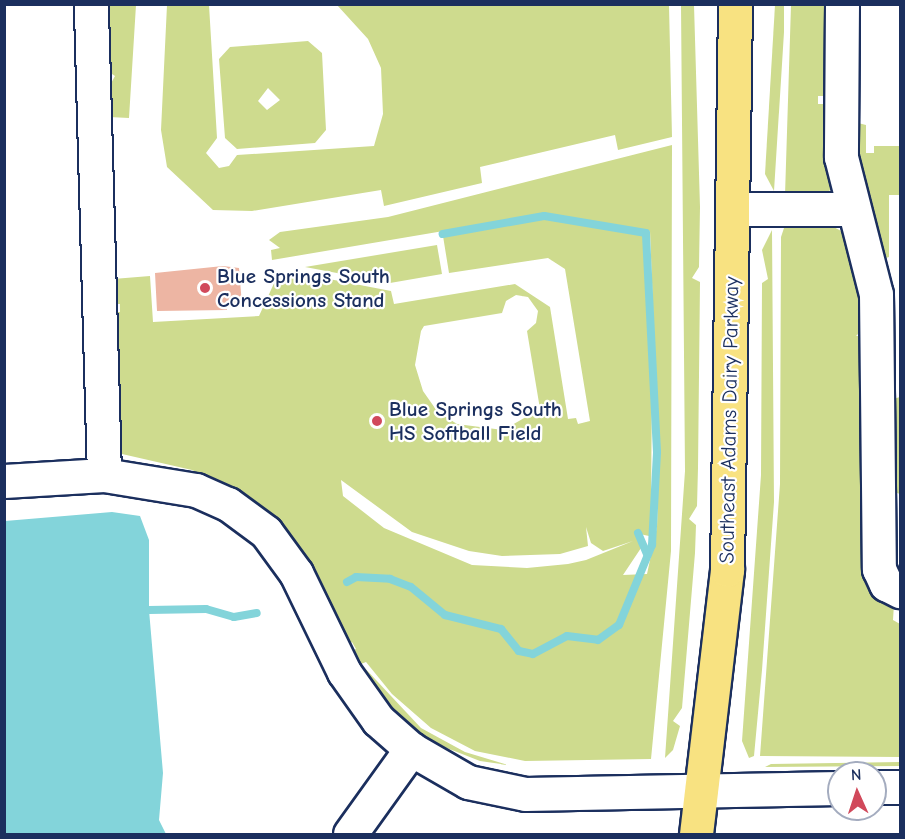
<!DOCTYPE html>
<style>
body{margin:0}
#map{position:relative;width:905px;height:839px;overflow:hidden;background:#fff;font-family:"Comic Neue",sans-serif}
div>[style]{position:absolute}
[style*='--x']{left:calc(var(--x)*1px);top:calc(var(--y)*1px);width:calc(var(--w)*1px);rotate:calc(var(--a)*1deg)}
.green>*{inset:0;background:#cedb8e}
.water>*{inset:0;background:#83d4da}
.stream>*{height:8px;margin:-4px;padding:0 4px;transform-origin:4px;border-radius:4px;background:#83d4da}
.building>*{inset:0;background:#edb5a3}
.roads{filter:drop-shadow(2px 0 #1b2f5e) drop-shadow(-2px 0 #1b2f5e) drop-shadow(0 2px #1b2f5e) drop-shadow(0 -2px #1b2f5e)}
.minor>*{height:33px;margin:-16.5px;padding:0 16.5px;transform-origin:16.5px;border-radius:16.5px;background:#fff}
.major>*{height:33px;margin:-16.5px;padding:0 16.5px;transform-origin:16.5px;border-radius:16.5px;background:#f8e281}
.dots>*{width:16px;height:16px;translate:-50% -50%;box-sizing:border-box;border:3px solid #fff;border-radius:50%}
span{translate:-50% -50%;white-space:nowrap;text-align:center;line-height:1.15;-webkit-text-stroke:4.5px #fff;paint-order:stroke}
.poi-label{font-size:21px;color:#1b2f5e;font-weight:700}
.left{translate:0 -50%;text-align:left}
.street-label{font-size:21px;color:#1b2f5e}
.frame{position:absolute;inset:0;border:6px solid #1b2f5e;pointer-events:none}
.north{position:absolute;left:827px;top:761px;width:60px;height:60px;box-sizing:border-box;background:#fff;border:2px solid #a4acbf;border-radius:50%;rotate:357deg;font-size:16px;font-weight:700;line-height:24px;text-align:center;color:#1b2f5e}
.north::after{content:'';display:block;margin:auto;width:21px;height:27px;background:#d1495b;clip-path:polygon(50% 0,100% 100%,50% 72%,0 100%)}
</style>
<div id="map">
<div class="green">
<div style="clip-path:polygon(108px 5px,136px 5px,129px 118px,109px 117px,109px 87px,115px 76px,109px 72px)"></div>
<div style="clip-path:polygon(167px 5px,209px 5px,217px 138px,206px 153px,219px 168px,229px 166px,237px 155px,374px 146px,383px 114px,381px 68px,368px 39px,337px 5px,669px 5px,672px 137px,618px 150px,615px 135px,480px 167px,482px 183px,384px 206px,381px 190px,252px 211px,213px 210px,167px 167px,161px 130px)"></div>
<div style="clip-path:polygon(694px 5px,700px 207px,699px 267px,692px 278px,700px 282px,698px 468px,697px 506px,689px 519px,696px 525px,695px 553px,682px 708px,673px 721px,680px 726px,673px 750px,665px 758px,685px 471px,681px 5px)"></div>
<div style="clip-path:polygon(775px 5px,784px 5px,784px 32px,774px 191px,765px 174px)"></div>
<div style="clip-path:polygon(791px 5px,826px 5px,824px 96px,818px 96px,818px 104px,824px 104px,831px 187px,828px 194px,785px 195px)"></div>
<div style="clip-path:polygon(evenodd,308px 41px,322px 53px,326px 130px,315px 143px,237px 149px,225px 138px,219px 59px,230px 47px,308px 41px,268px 88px,280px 100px,267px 110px,258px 101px,268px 88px)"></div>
<div style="clip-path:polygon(858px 123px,866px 125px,866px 153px,874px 153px,874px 146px,900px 146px,900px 195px,889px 195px,889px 257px,883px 259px,856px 155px)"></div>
<div style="clip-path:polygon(evenodd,672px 145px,671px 551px,651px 759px,525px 761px,475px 751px,431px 728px,392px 694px,366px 662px,361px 664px,421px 728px,465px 752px,508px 765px,480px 761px,434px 743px,393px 713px,351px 651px,356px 649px,352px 642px,348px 645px,232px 489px,192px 470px,122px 454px,115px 312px,120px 312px,120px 304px,115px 304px,113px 279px,150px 276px,153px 322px,259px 316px,276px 279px,303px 274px,391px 291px,394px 304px,515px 284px,550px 307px,568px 419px,576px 418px,578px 424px,590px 421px,565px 269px,548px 258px,449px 273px,443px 236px,544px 218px,644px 236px,652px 373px,651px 513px,649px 536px,635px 533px,643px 545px,623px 575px,647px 574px,657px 527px,659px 461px,650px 231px,538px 215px,272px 260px,271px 250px,280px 248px,269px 240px,280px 232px,388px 217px,672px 145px,516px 295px,528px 297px,538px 311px,536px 323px,527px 331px,540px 409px,503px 430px,457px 424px,437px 411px,423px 391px,415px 365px,421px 331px,424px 326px,502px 313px,506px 301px,516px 295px,672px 145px,341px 480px,412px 532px,469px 551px,502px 556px,560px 554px,588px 546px,586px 527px,591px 543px,603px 551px,633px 541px,586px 560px,568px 564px,527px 568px,472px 565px,384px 528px,343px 496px,341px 480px)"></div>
<div style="clip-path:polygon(785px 225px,830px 225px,843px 232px,859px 294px,862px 330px,856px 336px,862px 336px,867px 583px,877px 599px,894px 604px,893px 620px,900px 624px,900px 757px,760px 756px,780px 484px,781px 237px)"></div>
<div style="clip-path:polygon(772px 230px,774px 502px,762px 670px,754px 756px,749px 758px,742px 741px,761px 475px,762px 283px,768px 279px,762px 250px)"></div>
<div style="clip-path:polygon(437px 245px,442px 274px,390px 283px,305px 267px)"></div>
<div style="clip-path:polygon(900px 397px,900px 494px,894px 492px,893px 399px)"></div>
<div style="clip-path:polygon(900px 762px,900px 766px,765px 767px,771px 764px)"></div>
</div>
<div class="water">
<div style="clip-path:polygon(112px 512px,140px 516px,149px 540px,149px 610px,163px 773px,159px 820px,166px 834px,5px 834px,5px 521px)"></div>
</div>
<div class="stream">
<div style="--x:638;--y:533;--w:23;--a:67"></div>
<div style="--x:347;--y:582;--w:10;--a:-29"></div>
<div style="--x:356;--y:577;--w:34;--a:3"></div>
<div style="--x:390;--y:579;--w:22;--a:21"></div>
<div style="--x:411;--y:587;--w:44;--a:39.5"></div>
<div style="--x:445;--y:615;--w:58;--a:14"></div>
<div style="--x:501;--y:629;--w:28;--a:51"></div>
<div style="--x:519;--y:651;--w:14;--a:12"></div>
<div style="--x:533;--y:654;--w:38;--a:-28"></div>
<div style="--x:567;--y:636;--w:31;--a:7"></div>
<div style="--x:598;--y:640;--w:26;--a:-36"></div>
<div style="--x:619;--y:625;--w:87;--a:-67.6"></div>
<div style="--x:652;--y:545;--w:93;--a:-86.9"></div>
<div style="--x:657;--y:452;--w:219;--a:-92.9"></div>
<div style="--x:646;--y:233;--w:103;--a:-170.5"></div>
<div style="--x:544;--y:216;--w:103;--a:169.9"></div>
<div style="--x:149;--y:610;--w:57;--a:-1"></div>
<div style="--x:206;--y:609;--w:29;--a:16"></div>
<div style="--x:234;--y:617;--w:23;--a:-10"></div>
</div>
<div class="building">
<div style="clip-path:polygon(223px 266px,239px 268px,242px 305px,226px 306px,227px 310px,157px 311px,155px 273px)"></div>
</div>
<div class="roads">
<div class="minor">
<div style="--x:842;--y:4;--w:153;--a:90.4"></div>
<div style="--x:841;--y:157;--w:141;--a:75.7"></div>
<div style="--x:876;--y:294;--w:275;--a:89.4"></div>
<div style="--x:879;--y:569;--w:17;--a:65"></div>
<div style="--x:886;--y:584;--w:16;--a:27"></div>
<div style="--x:732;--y:209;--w:121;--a:0"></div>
<div style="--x:104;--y:475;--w:93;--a:9.3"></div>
<div style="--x:196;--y:490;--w:35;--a:24"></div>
<div style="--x:228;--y:504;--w:47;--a:36.4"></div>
<div style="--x:266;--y:532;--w:51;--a:53.8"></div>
<div style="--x:296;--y:573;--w:110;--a:64.1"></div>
<div style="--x:344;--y:672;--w:59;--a:54.7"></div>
<div style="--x:378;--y:720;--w:44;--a:41.3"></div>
<div style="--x:411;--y:749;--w:66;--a:30.1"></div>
<div style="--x:468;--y:782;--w:58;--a:11.9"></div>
<div style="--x:525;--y:794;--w:314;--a:-1.1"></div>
<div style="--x:4;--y:481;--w:100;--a:-3.4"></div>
<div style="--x:104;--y:475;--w:471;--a:-91.6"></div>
<div style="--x:875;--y:787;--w:25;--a:0"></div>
<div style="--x:350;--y:834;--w:105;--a:-54.3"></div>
</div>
<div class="major">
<div style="--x:696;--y:834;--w:266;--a:-83.3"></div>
<div style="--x:727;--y:570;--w:566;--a:-89.19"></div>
</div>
</div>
<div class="dots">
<div style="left:205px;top:288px;background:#d1495b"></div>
<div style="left:377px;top:421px;background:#d1495b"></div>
</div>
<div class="poi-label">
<span class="left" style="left:217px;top:288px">Blue Springs South<br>Concessions Stand</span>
<span class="left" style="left:389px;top:421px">Blue Springs South<br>HS Softball Field</span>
</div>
<div class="street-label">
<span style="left:729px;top:420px;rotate:-89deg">Southeast Adams Dairy Parkway</span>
</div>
<div class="frame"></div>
<div class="north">N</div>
</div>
